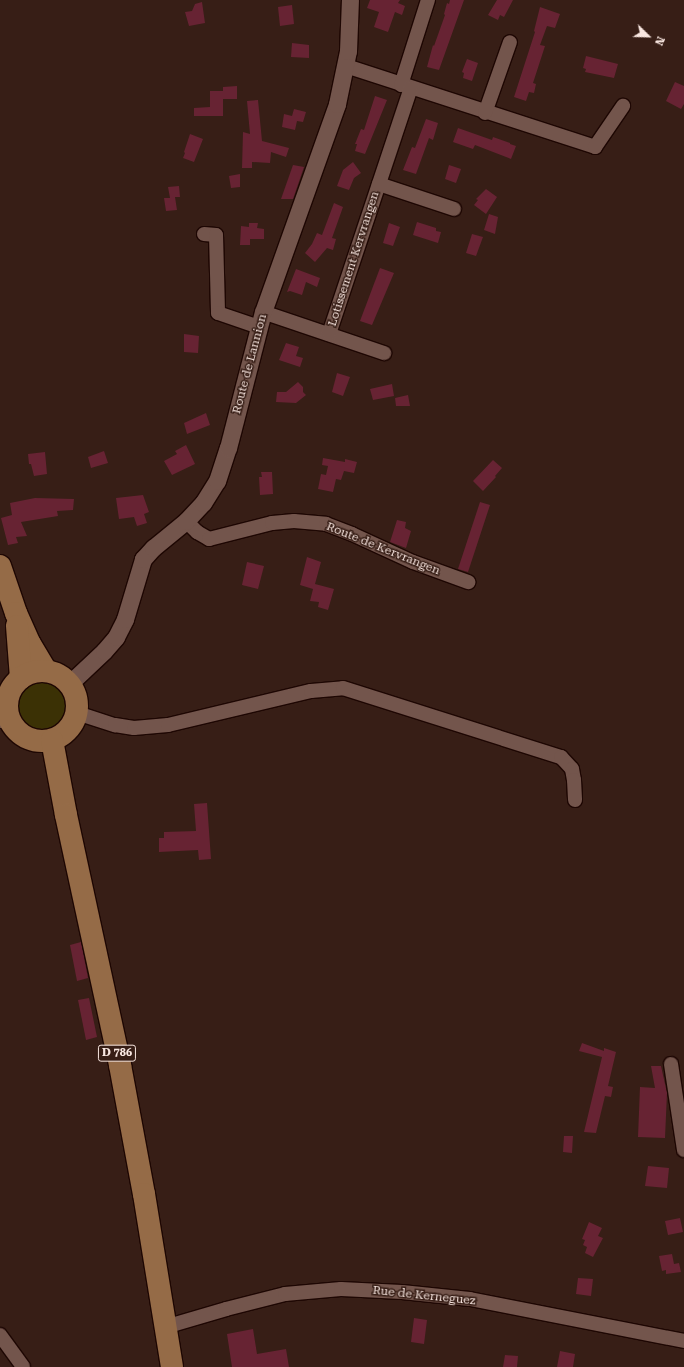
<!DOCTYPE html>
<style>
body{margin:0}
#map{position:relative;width:684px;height:1367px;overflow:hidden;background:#371e16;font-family:"Roboto Serif",serif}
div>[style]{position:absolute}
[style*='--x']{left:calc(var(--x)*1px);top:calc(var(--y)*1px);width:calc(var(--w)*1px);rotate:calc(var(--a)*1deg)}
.green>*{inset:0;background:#3b3105}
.round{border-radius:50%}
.building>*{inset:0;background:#672333}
.roads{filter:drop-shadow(1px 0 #1e0703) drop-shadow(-1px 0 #1e0703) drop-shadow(0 1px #1e0703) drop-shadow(0 -1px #1e0703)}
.minor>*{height:14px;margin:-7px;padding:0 7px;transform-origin:7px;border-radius:7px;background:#73554c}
.tertiary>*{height:17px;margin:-8.5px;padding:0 8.5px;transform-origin:8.5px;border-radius:8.5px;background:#73554c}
.primary>*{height:22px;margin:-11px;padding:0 11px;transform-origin:11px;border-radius:11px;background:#956b47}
.primary>.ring{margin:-11px;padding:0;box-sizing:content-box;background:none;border:22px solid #956b47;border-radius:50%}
span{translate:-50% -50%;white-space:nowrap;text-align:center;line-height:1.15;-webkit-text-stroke:3px #371e16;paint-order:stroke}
.shield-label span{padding:1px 3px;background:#371e16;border:1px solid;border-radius:3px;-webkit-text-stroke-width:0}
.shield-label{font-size:11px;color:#f9e7e1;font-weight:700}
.street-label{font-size:12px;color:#f9e7e1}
.north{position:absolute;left:628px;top:16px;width:40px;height:40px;-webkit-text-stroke:3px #371e16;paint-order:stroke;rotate:113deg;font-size:11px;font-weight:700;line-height:16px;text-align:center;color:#f9e7e1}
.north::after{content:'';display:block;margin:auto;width:14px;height:18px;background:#f9e7e1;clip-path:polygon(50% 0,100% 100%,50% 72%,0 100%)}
</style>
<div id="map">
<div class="green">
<div class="round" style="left:12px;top:679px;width:58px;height:58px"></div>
</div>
<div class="building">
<div style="clip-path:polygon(370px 0,400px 0,398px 3px,405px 6px,402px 15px,395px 12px,388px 32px,374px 27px,379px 12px,367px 8px)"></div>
<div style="clip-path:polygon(450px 0,464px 0,439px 70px,427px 67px,433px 45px,434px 46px,445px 15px,444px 14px,447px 3px,449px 4px)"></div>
<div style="clip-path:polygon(497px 0,513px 0,504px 17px,500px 15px,498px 20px,488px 15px)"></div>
<div style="clip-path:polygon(202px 2px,205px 23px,189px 26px,185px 12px,192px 11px,195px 4px)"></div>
<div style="clip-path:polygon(292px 5px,294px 24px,280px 26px,278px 7px)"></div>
<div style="clip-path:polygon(540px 7px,560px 14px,555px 28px,547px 26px,540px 45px,545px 46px,533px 83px,536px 84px,534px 93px,529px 92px,526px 101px,514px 97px,535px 32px,534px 31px)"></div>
<div style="clip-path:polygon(292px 43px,309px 45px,309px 58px,291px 57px)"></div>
<div style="clip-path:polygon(586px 56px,618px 64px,614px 78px,585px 72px,586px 69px,583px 68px)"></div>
<div style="clip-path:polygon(467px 59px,478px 63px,472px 81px,463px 78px,464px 73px,462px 72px)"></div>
<div style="clip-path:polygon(675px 82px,684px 86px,684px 104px,681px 109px,666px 101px)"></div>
<div style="clip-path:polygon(237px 86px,237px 99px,223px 99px,223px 116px,194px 116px,194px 108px,210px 107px,210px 91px,223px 91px,223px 87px)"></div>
<div style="clip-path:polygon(375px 96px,387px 100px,365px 154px,355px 151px,357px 144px,355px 144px,361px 129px,364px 130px)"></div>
<div style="clip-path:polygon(258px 100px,262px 141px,289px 148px,286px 157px,271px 152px,270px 163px,252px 162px,252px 168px,242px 168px,243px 132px,250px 134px,247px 101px)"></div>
<div style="clip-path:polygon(294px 109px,306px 112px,303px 122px,297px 121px,295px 130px,282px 127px,284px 114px,292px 116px)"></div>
<div style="clip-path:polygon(426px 119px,438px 123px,433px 140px,429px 138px,416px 174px,403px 170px,412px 147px,415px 148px)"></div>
<div style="clip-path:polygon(458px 128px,492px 140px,493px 137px,510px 143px,510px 144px,516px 146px,511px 159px,475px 145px,473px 149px,453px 142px)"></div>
<div style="clip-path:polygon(190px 134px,203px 139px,194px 162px,183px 158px,185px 153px,184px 152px)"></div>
<div style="clip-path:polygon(353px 162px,361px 173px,354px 178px,349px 190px,337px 186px,343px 170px)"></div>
<div style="clip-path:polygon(293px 165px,304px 167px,293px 199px,281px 199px)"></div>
<div style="clip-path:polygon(449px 165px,461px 169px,456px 183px,445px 179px)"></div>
<div style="clip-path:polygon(240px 174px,240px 187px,231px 188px,229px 176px)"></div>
<div style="clip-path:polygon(179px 186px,180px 197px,175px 197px,177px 210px,166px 211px,164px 198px,170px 198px,168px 187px)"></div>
<div style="clip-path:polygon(486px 189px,497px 197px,486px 214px,474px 205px,478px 200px,476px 199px)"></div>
<div style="clip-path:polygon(334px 203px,343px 207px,332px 238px,336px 239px,333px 250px,327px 248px,315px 262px,305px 253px,312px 244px,317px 233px,322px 235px)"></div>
<div style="clip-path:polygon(489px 214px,498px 217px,495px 234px,484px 230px)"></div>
<div style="clip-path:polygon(417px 222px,436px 228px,436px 231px,441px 232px,438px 243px,413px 235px)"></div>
<div style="clip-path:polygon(249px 223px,258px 223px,257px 228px,264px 229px,264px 239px,250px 239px,250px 245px,240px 245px,241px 226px,249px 227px)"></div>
<div style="clip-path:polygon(389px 223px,400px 227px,393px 246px,383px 243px)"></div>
<div style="clip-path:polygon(472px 234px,483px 237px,476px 256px,466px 253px)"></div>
<div style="clip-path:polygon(380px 268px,394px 273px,372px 325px,360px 321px)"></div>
<div style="clip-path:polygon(296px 269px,320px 278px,317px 287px,306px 282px,302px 295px,290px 291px,287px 292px)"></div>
<div style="clip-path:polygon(184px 334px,199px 336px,198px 353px,184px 352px)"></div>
<div style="clip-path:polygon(286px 343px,299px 347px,296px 356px,303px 358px,300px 367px,279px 360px)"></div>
<div style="clip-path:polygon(337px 373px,350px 377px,343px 396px,332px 392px)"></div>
<div style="clip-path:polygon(298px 382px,303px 387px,303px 392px,306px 395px,296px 403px,276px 402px,277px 392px,286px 392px)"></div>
<div style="clip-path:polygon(392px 384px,394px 396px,373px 400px,370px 389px)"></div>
<div style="clip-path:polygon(408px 395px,410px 406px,396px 406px,395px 398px)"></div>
<div style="clip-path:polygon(206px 413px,210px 425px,187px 434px,184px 423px)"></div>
<div style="clip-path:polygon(186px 445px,195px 464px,172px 475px,164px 461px,177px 454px,175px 451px)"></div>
<div style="clip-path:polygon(104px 451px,108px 463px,91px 468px,88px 457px)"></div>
<div style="clip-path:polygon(45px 452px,47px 474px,34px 476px,31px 464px,29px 464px,28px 454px)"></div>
<div style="clip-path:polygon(323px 458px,345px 462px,345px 459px,357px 462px,354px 473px,344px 471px,341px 480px,336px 479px,333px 492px,318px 489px,321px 474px,326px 475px,328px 466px,322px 465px)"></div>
<div style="clip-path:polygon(493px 460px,502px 468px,495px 476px,496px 477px,483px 491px,473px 481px)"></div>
<div style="clip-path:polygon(261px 472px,272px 472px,273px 494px,260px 495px,259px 477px,262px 477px)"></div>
<div style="clip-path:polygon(143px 495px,149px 512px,144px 514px,147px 523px,137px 526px,134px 517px,119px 519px,116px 498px)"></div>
<div style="clip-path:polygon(35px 498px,74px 499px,73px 510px,57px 511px,58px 516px,21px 522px,27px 536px,16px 537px,18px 543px,8px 545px,1px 518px,12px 515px,10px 503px)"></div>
<div style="clip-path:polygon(480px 502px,490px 505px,468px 572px,458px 569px)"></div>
<div style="clip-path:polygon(397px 520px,406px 522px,405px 528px,411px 531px,406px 548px,390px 542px)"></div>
<div style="clip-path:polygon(307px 557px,321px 562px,315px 584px,334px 589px,328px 610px,318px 607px,319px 602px,310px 601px,313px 589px,300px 585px)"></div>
<div style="clip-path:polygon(247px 562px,264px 566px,258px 589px,242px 585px)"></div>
<div style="clip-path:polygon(207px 803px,211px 859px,199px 860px,198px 850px,159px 852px,159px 838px,164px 838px,164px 832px,196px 831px,194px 804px)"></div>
<div style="clip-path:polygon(81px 942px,88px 978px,77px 981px,70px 945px)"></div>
<div style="clip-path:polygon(89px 998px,97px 1037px,86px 1040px,78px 1000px)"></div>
<div style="clip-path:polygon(582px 1043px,604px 1051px,604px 1048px,616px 1052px,608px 1086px,613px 1087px,611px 1097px,605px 1096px,596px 1133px,584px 1132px,602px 1057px,579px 1051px)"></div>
<div style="clip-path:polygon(651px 1066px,661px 1066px,667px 1093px,665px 1138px,638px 1137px,640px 1087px,655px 1088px)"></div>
<div style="clip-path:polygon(564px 1136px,573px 1136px,572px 1153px,563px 1152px)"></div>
<div style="clip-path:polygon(648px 1166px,669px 1168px,667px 1188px,645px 1186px)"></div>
<div style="clip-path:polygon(680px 1218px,683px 1232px,668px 1235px,665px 1221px)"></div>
<div style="clip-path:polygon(589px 1222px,602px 1228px,598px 1236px,603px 1238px,593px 1257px,585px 1253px,587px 1247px,583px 1245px,585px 1240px,582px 1239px)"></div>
<div style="clip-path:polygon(672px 1254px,674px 1264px,679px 1263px,681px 1272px,666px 1274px,666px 1270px,662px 1271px,659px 1256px)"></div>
<div style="clip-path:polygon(578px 1278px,593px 1279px,591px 1296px,576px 1294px)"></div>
<div style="clip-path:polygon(414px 1318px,427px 1320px,424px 1344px,411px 1342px)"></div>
<div style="clip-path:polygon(253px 1329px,257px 1354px,286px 1349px,289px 1367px,232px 1367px,227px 1334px)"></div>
<div style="clip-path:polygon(560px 1351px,575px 1354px,573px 1367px,557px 1367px)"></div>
<div style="clip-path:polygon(505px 1355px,518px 1356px,517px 1367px,503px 1367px)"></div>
</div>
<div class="roads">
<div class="minor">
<div style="--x:346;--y:66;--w:262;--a:18"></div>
<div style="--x:595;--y:147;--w:50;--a:-55.7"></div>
<div style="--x:401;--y:85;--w:89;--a:-72.4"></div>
<div style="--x:485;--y:113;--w:75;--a:-70.6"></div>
<div style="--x:379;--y:184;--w:79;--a:18.4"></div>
<div style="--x:204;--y:234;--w:12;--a:5"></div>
<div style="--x:216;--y:235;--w:78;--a:88.5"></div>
<div style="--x:218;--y:313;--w:43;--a:18.9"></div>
<div style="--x:263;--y:312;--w:128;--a:18.7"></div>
<div style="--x:329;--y:334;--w:259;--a:-71.6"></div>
<div style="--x:186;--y:521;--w:16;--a:45"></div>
<div style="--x:197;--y:532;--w:14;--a:30"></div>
<div style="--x:209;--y:539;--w:65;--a:-14.3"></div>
<div style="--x:272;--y:523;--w:22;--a:-5"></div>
<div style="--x:294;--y:521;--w:32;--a:5"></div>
<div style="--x:326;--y:524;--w:28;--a:21"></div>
<div style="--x:352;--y:534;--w:67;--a:24.7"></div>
<div style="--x:413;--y:562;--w:59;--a:20"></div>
<div style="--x:77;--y:713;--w:40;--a:18"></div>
<div style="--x:115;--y:725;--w:19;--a:9"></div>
<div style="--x:134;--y:728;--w:34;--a:-5"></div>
<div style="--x:168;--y:725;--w:147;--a:-13.4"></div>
<div style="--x:311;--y:691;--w:32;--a:-5"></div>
<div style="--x:343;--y:688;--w:229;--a:17.6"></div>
<div style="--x:561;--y:757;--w:16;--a:47"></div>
<div style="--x:572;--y:769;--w:11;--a:80"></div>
<div style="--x:574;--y:780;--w:20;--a:87"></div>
<div style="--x:0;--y:721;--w:9;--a:-27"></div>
<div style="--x:671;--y:1064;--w:87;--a:81.4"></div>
<div style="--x:165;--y:1327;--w:64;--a:-16.4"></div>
<div style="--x:226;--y:1309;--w:61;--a:-14.3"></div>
<div style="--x:285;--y:1294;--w:56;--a:-5.1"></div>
<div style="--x:341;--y:1289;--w:61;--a:2.8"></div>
<div style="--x:402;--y:1292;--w:68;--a:5.9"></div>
<div style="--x:470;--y:1299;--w:218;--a:11.1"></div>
<div style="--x:0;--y:1335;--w:39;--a:54"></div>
</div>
<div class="tertiary">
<div style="--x:69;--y:684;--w:48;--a:-43.3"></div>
<div style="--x:104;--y:651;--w:18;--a:-49"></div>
<div style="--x:116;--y:637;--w:20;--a:-63"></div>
<div style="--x:125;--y:619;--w:63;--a:-73.3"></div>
<div style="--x:143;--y:559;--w:15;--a:-48"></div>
<div style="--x:153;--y:548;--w:43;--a:-39.3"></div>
<div style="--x:186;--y:521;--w:25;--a:-47"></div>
<div style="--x:203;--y:503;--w:26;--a:-58"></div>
<div style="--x:217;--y:481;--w:35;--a:-72"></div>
<div style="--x:228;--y:448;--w:140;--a:-75.6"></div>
<div style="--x:263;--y:312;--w:221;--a:-70.4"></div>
<div style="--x:337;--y:104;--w:54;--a:-78.3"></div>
<div style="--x:348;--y:51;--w:51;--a:-87.8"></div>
</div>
<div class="primary">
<div style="--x:0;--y:566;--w:50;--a:71.2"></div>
<div style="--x:16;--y:613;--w:34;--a:66"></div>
<div style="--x:30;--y:644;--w:31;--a:59"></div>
<div style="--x:17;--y:626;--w:52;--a:85.6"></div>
<div class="ring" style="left:7px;top:671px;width:48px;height:48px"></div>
<div style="--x:52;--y:740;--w:76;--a:79.4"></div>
<div style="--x:66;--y:815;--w:256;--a:77.8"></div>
<div style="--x:120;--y:1065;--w:131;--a:79.5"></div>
<div style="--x:144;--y:1194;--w:175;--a:80.8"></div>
</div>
</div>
<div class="shield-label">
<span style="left:117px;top:1053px">D 786</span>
</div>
<div class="street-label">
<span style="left:354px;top:259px;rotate:-72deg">Lotissement Kervrangen</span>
<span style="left:250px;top:364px;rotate:-75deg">Route de Lannion</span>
<span style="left:383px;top:549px;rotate:22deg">Route de Kervrangen</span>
<span style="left:424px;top:1296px;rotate:6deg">Rue de Kerneguez</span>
</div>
<div class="north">N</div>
</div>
